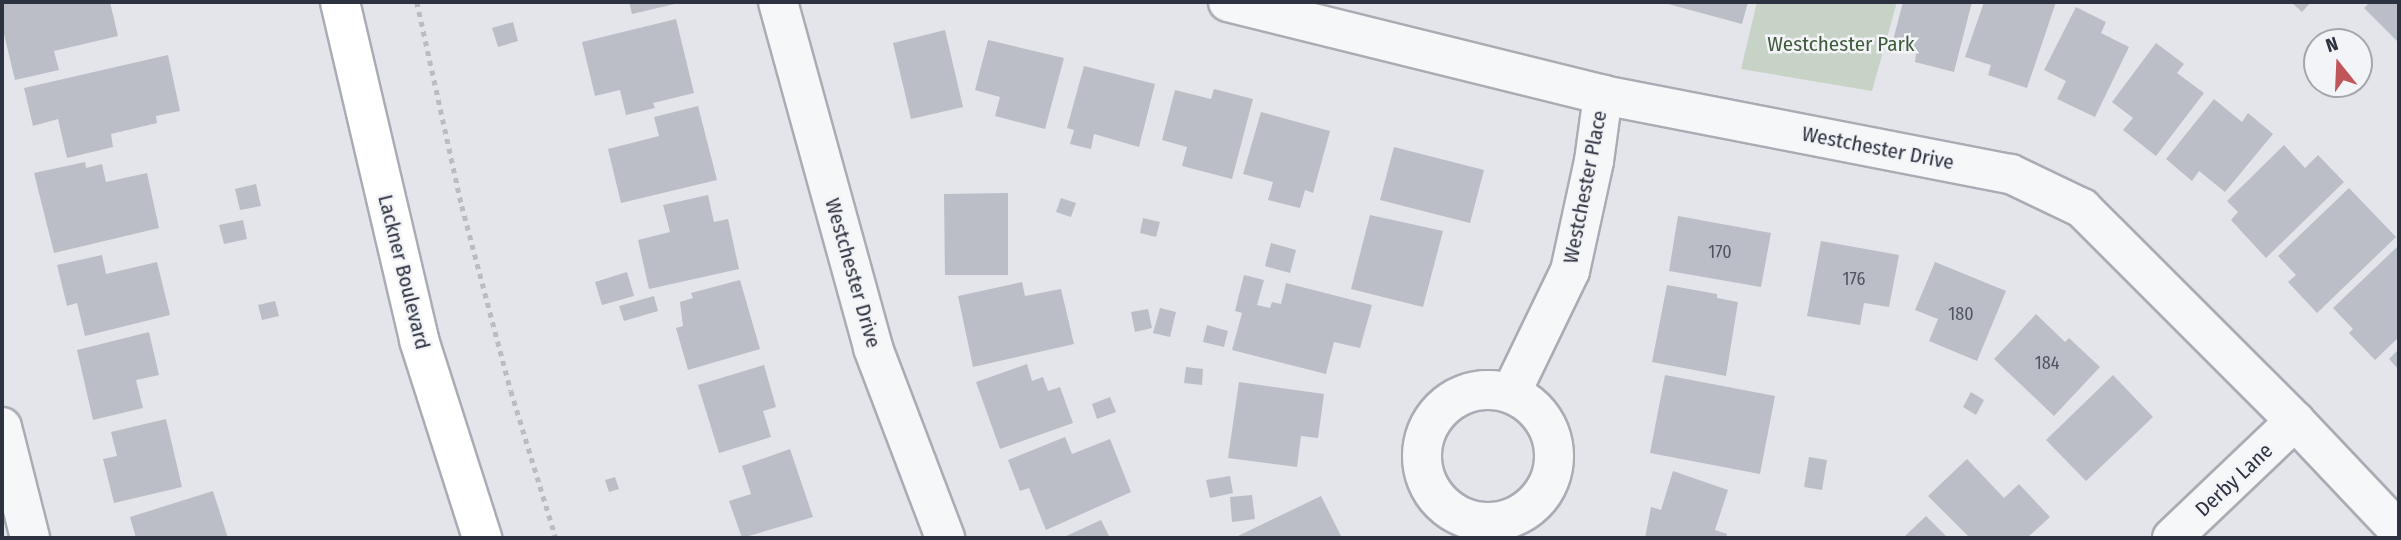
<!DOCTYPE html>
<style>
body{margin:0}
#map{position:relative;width:2401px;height:540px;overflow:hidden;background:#e4e5ea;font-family:"Fira Sans Condensed",sans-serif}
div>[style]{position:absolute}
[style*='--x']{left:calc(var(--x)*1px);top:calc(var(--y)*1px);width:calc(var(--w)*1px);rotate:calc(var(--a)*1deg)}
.green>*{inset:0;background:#c7d3c6}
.building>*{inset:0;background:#bbbec6}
.path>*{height:4.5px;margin-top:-2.25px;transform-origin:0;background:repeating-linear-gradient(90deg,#babcc2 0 5px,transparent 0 10px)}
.roads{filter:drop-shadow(2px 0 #a9acb4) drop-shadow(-2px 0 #a9acb4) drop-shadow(0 2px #a9acb4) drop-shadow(0 -2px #a9acb4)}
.street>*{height:38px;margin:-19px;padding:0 19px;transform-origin:19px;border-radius:19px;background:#f6f7f9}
.street>.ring{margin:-19px;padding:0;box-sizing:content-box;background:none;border:38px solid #f6f7f9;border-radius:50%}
.secondary>*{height:38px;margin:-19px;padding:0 19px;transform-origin:19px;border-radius:19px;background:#fff}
span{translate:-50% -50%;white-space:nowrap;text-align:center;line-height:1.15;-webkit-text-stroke:5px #f3f4f7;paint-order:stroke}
.number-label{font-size:18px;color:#505562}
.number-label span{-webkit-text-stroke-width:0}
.park-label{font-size:21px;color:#3e5b3c}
.street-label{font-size:21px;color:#2d3241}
.frame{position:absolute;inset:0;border:4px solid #2d3241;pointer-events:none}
.north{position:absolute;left:2303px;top:28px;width:70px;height:70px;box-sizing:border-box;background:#f3f4f7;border:2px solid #a4a6ae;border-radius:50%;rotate:342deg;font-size:19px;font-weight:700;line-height:28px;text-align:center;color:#2d3241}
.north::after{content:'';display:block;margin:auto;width:24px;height:32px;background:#c1565a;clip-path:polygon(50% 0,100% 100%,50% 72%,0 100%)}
</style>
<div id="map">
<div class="green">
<div style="clip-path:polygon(1757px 2px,1897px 2px,1872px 91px,1741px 69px)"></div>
</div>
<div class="building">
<div style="clip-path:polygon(2px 2px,110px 2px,118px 36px,54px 51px,59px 70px,15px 80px,2px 26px)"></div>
<div style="clip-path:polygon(629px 2px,679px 2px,679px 3px,632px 14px)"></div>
<div style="clip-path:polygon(1669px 2px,1748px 2px,1742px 24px,1668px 4px)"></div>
<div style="clip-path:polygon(1903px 2px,1972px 2px,1954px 72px,1915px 62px,1916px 54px,1891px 48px)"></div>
<div style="clip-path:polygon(1984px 2px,2056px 2px,2027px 88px,1988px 75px,1991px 65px,1965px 57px)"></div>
<div style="clip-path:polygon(2291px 2px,2311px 2px,2302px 12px)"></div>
<div style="clip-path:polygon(2370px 2px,2399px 2px,2399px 43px,2364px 8px)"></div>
<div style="clip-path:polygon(2076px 7px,2106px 22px,2101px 33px,2129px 47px,2095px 117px,2057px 99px,2066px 81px,2044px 70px)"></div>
<div style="clip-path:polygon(676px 19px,694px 93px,653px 103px,655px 108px,626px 115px,620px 90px,595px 96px,582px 42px)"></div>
<div style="clip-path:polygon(513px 22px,518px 41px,498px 47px,492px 28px)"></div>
<div style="clip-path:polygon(945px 30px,963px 107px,911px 119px,893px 43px)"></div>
<div style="clip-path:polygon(988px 40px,1064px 58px,1045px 129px,995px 116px,1000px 97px,975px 90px)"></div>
<div style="clip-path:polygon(2156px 43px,2184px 64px,2177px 73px,2204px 93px,2156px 156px,2123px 130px,2133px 118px,2112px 102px)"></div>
<div style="clip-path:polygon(168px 55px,180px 111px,156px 116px,157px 123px,111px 134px,113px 147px,67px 158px,58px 119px,33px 126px,24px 88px)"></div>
<div style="clip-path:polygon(1084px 66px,1155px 84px,1139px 147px,1094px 134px,1091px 149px,1070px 144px,1074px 130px,1067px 128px)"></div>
<div style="clip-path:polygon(1214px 89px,1253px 99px,1232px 179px,1182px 166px,1187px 147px,1162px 140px,1175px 90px,1211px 99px)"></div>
<div style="clip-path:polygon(2214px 99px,2242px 122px,2248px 113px,2273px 134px,2225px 192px,2199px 171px,2192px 181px,2166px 159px)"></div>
<div style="clip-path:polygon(698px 106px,717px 180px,621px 203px,608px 149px,659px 136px,654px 117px)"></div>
<div style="clip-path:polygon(1261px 112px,1330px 131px,1313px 193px,1305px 190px,1300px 208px,1268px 200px,1273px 182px,1243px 174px)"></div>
<div style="clip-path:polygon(2284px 145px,2305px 168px,2318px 155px,2344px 182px,2266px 258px,2231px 220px,2238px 212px,2227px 201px)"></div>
<div style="clip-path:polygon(1394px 147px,1484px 170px,1470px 223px,1380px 200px)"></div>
<div style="clip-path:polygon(85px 162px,86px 168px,102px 164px,106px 182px,147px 173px,159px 228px,54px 253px,34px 173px)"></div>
<div style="clip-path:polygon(256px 184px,261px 206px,240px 210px,235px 189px)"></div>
<div style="clip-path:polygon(2349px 188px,2396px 237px,2317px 313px,2288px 282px,2296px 275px,2278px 256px)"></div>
<div style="clip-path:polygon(1008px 193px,1008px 275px,945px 275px,944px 194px)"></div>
<div style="clip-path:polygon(708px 195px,714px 222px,728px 219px,739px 269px,649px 289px,638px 240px,670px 232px,663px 205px)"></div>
<div style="clip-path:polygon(1061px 198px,1076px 203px,1071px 217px,1056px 212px)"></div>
<div style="clip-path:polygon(1370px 215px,1443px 231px,1423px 307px,1351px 289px)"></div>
<div style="clip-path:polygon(1678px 216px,1771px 233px,1761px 287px,1669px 271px)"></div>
<div style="clip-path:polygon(1143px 218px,1160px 222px,1156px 237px,1140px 233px)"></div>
<div style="clip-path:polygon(243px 220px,247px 239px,224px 244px,219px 225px)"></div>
<div style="clip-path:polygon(1821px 241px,1899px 255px,1889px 307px,1864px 303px,1860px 325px,1807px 316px)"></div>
<div style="clip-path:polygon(1271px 243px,1296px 250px,1290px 273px,1265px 266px)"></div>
<div style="clip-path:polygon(2397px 247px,2399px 337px,2375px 360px,2349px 333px,2353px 329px,2333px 308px)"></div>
<div style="clip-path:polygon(102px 255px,106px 274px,157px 262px,170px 315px,85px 336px,77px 303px,67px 306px,57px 265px)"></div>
<div style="clip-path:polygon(1935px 262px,2006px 291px,1977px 361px,1929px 341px,1938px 319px,1915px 310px)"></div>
<div style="clip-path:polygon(627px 272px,634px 296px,602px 305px,595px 282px)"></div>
<div style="clip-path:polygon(1244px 275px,1264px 280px,1257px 305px,1270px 308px,1272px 302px,1281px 304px,1286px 283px,1372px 305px,1360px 348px,1334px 342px,1326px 374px,1232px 350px,1242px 313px,1235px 311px)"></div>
<div style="clip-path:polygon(740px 280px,760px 349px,688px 370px,676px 328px,683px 326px,680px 302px,693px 298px,691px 293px)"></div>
<div style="clip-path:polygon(1022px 282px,1025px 296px,1061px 289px,1074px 344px,973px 367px,958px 296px)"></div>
<div style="clip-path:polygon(1667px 285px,1717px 294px,1717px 298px,1738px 302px,1726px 376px,1652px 362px)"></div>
<div style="clip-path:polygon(654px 296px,658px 311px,624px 321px,619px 306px)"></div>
<div style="clip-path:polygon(275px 301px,279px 316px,262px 320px,258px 305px)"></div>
<div style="clip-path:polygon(1160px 308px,1176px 312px,1170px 337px,1153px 333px)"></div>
<div style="clip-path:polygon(1148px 309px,1152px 328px,1135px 332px,1131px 312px)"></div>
<div style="clip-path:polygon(2036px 314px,2065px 342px,2069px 338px,2100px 367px,2054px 416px,1994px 359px)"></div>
<div style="clip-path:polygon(1207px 325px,1228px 331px,1224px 347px,1203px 342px)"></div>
<div style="clip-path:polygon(149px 332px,159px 375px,136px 380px,143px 408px,93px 420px,77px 350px)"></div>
<div style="clip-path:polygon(2399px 349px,2399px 370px,2389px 359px)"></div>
<div style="clip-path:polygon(1027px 364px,1032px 381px,1043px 377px,1048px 391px,1060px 387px,1073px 423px,1000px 449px,976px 382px)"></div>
<div style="clip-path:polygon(764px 365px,776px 407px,763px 411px,771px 437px,719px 453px,698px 385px)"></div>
<div style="clip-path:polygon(1186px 367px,1203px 369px,1202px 385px,1184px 383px)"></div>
<div style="clip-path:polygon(1665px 375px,1775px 396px,1760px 474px,1650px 453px)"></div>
<div style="clip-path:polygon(2113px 375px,2153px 417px,2086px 481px,2046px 440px)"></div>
<div style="clip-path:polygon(1239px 382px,1324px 394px,1318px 438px,1301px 436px,1297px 467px,1228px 458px)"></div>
<div style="clip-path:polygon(1971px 392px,1984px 400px,1976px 415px,1963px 407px)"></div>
<div style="clip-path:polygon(1110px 397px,1116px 412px,1097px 419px,1092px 404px)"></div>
<div style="clip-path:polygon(166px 419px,182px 487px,114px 503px,103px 459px,117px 456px,111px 432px)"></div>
<div style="clip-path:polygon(1065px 437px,1072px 454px,1110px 439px,1131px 492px,1046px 530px,1029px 488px,1020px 491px,1008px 460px)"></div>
<div style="clip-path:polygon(790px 449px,813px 517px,742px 538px,729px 501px,751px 494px,742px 466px)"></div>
<div style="clip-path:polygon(1809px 457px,1827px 460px,1822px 490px,1804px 487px)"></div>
<div style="clip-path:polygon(1967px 459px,2004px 498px,2019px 484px,2050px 517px,2027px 538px,1970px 538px,1928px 496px)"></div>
<div style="clip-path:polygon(1673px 471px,1728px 490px,1715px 530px,1727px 534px,1726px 538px,1645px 538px,1651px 507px,1661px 510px)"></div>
<div style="clip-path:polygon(1230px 476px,1233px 493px,1210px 498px,1206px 480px)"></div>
<div style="clip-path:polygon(615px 477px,619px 489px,609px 492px,605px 480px)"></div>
<div style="clip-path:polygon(213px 491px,228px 538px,136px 538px,130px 517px)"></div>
<div style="clip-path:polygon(1252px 495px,1255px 519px,1232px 522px,1230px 497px)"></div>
<div style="clip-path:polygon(1321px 496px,1342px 538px,1239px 538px,1238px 536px)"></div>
<div style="clip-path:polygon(1926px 516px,1948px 538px,1903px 538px)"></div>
<div style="clip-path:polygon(1101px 520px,1110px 538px,1062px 538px)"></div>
</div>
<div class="path">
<div style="--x:417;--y:2;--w:209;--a:77.6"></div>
<div style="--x:462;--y:206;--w:191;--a:75.2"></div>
<div style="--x:511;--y:391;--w:154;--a:73"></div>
</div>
<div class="roads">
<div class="street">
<div style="--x:778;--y:2;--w:359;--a:74.6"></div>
<div style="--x:873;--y:348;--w:203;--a:69.2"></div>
<div style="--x:1228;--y:2;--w:386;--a:13.9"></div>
<div style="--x:1603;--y:95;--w:416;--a:11"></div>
<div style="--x:2011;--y:174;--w:79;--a:25.6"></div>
<div style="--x:2082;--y:208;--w:301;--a:45"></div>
<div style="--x:2295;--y:421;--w:151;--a:46.6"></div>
<div class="ring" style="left:1422px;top:390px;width:94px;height:94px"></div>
<div style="--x:1511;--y:393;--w:136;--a:-64.2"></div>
<div style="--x:1570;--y:271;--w:113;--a:-77.7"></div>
<div style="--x:1594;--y:161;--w:67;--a:-82.2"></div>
<div style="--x:2;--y:427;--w:114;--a:75.8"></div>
<div style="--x:2172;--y:538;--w:170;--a:-43.6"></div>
</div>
<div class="secondary">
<div style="--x:340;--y:2;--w:347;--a:76.8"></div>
<div style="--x:419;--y:340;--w:208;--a:72.3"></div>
</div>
</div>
<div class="number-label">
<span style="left:1720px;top:252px">170</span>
<span style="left:1854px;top:279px">176</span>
<span style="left:1961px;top:314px">180</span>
<span style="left:2047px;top:363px">184</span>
</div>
<div class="park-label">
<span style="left:1841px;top:44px">Westchester Park</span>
</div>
<div class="street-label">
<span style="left:1878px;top:148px;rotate:11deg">Westchester Drive</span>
<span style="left:1585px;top:187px;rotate:-79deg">Westchester Place</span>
<span style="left:404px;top:272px;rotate:76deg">Lackner Boulevard</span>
<span style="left:853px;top:273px;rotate:74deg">Westchester Drive</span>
<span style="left:2234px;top:480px;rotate:-43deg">Derby Lane</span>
</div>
<div class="frame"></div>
<div class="north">N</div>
</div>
